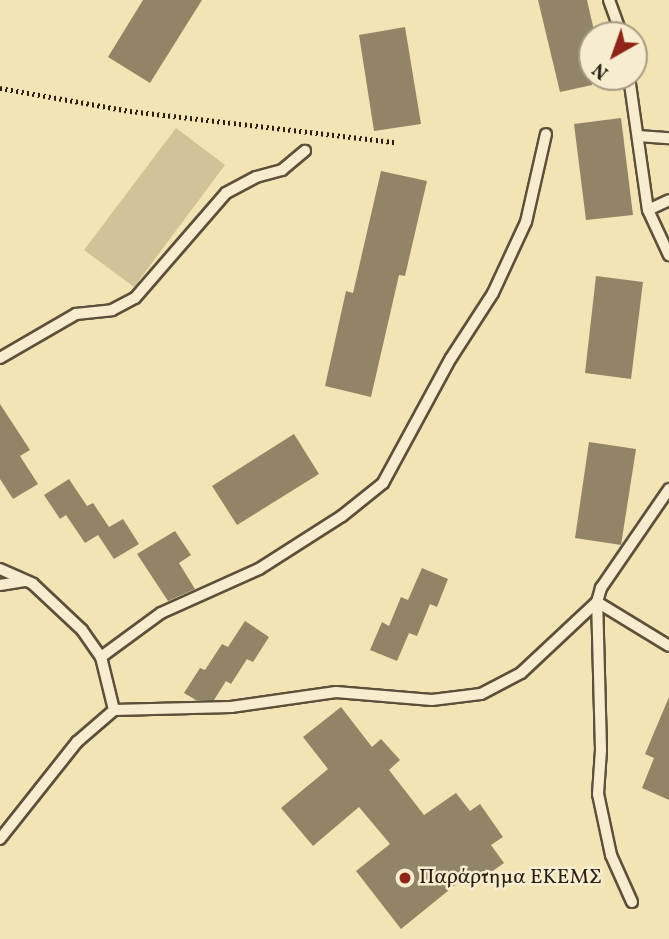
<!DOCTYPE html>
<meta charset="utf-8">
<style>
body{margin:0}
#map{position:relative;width:669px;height:939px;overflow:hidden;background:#f2e4b4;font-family:Vollkorn,serif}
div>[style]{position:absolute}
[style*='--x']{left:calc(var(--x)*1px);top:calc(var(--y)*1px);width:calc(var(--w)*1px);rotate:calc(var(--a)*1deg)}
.green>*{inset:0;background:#d0c398}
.building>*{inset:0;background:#928566}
.path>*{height:4.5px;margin-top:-2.25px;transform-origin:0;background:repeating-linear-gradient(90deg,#2a1f12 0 2px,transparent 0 5.5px)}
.roads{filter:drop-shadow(2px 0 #5c503a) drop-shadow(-2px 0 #5c503a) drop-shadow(0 2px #5c503a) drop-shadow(0 -2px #5c503a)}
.lane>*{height:10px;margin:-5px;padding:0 5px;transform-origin:5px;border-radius:5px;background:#f7edce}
.dots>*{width:19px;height:19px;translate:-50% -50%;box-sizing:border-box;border:4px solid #f7edce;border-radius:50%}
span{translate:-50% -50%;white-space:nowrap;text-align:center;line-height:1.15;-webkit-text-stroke:5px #f7edce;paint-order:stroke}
.poi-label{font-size:21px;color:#2a1f12}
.left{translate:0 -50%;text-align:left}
.north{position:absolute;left:578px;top:21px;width:70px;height:70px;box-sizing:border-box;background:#f7edce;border:2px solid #a59b83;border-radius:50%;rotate:220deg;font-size:19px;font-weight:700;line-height:28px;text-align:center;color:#2a1f12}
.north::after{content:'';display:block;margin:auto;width:24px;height:32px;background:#8f2418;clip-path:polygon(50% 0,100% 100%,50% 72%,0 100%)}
</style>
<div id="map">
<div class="green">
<div style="clip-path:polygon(176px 128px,225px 165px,134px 287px,84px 250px)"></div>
</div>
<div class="building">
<div style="clip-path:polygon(143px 0,202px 0,150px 83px,108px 57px)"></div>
<div style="clip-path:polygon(538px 0,587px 0,595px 35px,592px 35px,592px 85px,560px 92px)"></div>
<div style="clip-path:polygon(405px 27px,421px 124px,374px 131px,359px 35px)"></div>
<div style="clip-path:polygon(621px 118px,633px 215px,586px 220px,574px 124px)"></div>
<div style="clip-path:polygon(381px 171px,427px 181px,405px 276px,399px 275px,371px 397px,325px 386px,346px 291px,353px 293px)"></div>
<div style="clip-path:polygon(596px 276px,643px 282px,631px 379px,585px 373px)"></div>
<div style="clip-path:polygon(0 404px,30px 450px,20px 456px,38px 484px,13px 499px,0 479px)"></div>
<div style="clip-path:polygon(294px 434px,319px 474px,237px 525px,212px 486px)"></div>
<div style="clip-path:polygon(589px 442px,636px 449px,621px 545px,575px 538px)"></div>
<div style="clip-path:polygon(69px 479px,87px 506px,93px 503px,109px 527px,123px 519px,139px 544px,114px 559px,98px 535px,85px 543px,66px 515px,60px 519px,44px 495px)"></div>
<div style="clip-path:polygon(175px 531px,191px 555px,179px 563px,195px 589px,168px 601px,137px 554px)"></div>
<div style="clip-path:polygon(422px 568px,448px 579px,437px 607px,430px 604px,417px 636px,409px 633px,397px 661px,370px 650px,382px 622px,389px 626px,401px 597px,408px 600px)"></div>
<div style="clip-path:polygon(245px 621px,269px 637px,253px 662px,247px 659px,231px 684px,226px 681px,214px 700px,196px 700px,184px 693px,200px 668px,205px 670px,222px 644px,228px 647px)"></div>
<div style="clip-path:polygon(669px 697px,669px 800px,642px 788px,654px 758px,645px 754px)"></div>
<div style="clip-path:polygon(341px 707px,372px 747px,381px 739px,400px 760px,389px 770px,424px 815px,456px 793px,470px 811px,480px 804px,503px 837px,491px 845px,504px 863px,477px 882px,470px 873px,401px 929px,356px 871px,390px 844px,359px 807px,313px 846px,281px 808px,328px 769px,303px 737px)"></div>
</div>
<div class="path">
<div style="--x:0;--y:88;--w:132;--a:10"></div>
<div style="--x:130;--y:111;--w:267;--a:6.7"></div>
</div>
<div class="roads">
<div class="lane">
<div style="--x:609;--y:0;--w:37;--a:70"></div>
<div style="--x:629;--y:77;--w:134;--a:81.9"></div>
<div style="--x:648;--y:210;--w:50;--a:65"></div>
<div style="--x:638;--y:136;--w:31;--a:4"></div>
<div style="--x:648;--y:210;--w:23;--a:-25"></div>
<div style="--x:0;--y:358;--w:88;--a:-30.1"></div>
<div style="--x:76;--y:314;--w:36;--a:-6"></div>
<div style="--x:112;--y:310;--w:26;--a:-28"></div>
<div style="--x:135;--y:298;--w:139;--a:-49.1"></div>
<div style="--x:226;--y:193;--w:34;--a:-28"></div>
<div style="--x:256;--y:177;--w:27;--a:-15"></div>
<div style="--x:282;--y:170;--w:30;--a:-40"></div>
<div style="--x:0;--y:569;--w:36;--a:24"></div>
<div style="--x:33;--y:584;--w:67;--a:43.2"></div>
<div style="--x:82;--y:630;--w:33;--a:55"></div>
<div style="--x:101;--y:657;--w:55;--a:76.2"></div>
<div style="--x:0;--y:585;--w:25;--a:-9"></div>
<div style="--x:101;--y:657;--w:74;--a:-36.3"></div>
<div style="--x:161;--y:613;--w:107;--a:-24.2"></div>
<div style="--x:259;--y:569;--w:98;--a:-32.6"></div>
<div style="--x:342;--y:516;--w:53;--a:-38.8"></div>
<div style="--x:383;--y:483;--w:142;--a:-61.5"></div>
<div style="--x:451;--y:358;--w:77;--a:-57.1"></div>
<div style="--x:493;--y:293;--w:78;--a:-65.1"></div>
<div style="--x:526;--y:222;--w:90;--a:-77.2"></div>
<div style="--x:0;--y:839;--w:124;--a:-51.6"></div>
<div style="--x:77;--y:742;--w:49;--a:-40.9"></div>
<div style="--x:114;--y:710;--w:117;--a:-1.5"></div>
<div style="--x:231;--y:707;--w:106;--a:-8.1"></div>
<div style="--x:336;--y:692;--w:96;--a:4.8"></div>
<div style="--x:432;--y:700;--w:49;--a:-7"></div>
<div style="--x:481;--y:694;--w:45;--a:-27.7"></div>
<div style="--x:521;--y:673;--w:104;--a:-43.1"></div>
<div style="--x:597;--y:602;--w:84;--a:31.4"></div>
<div style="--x:632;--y:902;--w:51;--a:-114.1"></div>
<div style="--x:611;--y:855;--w:62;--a:-102"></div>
<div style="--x:598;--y:794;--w:44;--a:-86.1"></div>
<div style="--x:601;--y:750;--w:148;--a:-91.5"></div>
<div style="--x:597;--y:602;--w:15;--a:-74"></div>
<div style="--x:601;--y:588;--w:120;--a:-55.5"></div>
</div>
</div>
<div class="dots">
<div style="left:405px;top:878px;background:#8f2418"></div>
</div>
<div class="poi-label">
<span class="left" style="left:419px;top:878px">Παράρτημα ΕΚΕΜΣ</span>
</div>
<div class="north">N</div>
</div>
